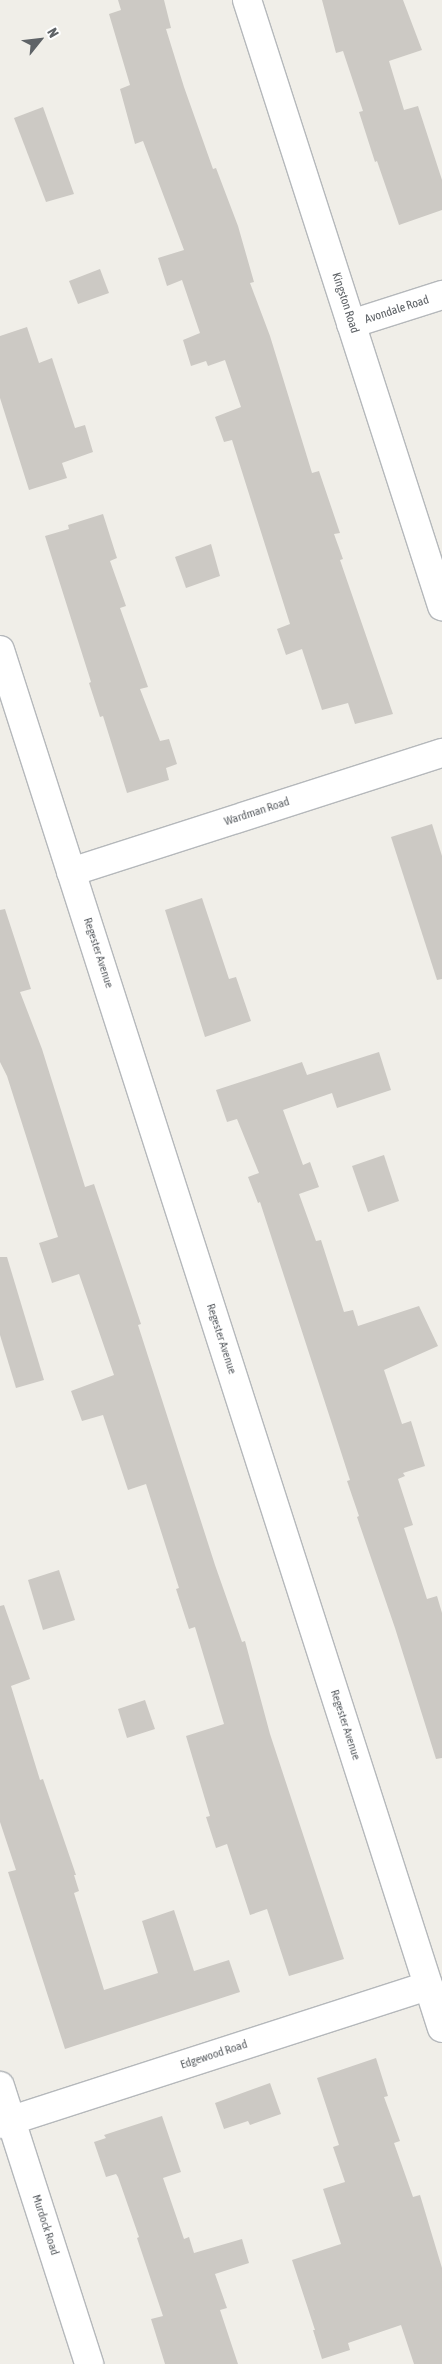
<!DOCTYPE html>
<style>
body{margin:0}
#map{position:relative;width:442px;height:2364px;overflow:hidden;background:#f0eee8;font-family:"Asap Condensed",sans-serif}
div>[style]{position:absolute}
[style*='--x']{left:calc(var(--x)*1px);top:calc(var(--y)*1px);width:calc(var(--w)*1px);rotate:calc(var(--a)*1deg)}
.building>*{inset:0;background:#ccc9c4}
.roads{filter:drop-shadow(1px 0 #b5b8bb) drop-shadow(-1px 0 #b5b8bb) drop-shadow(0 1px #b5b8bb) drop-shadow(0 -1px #b5b8bb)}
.street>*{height:28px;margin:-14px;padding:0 14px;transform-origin:14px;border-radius:14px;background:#fff}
span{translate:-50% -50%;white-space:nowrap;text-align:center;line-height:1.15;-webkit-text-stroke:4px #fff;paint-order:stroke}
.street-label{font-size:12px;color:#5f6367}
.north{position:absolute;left:15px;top:15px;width:50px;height:50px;-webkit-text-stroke:4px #fff;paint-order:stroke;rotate:61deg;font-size:14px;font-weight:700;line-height:20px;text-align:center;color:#5f6367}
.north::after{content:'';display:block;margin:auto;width:18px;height:22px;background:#5f6367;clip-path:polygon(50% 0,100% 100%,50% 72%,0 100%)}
</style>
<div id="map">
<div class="building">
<div style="clip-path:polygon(118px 0,164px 0,171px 28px,166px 29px,184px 87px,213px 169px,216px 168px,238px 226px,254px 282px,250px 283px,270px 336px,312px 473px,319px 471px,340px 533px,334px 534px,343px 559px,340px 560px,393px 714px,355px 724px,348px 703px,322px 710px,302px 649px,286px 655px,277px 629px,290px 624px,232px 440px,224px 442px,215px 417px,241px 407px,225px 360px,208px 366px,206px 361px,191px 366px,183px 340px,200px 333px,182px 280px,167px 286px,158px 258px,184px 250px,143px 141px,135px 144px,120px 89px,130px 85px,109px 14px,121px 10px)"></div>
<div style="clip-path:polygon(322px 0,403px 0,422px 50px,389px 61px,404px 110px,418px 106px,442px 180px,442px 210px,399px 225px,377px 161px,375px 162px,359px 112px,363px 111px,343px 51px,336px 53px)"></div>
<div style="clip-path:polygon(43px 107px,74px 194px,46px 202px,14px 118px)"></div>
<div style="clip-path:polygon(100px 269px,109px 293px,78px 304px,69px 281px)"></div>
<div style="clip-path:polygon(27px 327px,39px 363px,52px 358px,75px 428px,85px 425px,93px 452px,62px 463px,67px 478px,29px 490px,0 398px,0 336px)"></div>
<div style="clip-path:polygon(103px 514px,117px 558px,110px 561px,126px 606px,120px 608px,148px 687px,140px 689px,160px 741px,169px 739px,177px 764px,166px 768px,169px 780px,127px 793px,103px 716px,100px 717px,89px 683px,91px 682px,45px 536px,69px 529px,68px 525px)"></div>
<div style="clip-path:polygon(211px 544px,220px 576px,186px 588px,175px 557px)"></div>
<div style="clip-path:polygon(432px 824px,442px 856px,442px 979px,437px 980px,391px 837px)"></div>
<div style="clip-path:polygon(202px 898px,229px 979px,236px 977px,251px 1021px,205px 1037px,165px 910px)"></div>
<div style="clip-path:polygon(5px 909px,31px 989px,20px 992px,42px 1049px,85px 1187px,94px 1184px,129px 1288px,141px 1324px,138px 1325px,215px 1565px,242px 1642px,245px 1641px,270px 1734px,344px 1959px,289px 1976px,267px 1909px,250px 1915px,227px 1844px,216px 1848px,206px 1817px,210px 1816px,186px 1736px,224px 1724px,195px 1627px,189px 1629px,176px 1589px,179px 1588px,146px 1484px,128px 1490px,103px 1415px,82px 1421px,71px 1391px,114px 1375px,79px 1274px,52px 1283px,39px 1243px,58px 1237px,7px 1076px,0 1062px,0 910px)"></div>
<div style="clip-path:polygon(379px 1052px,391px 1090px,337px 1108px,332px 1093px,283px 1110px,303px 1165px,310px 1162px,319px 1187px,299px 1194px,316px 1241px,321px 1240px,344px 1312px,353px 1310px,358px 1326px,419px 1306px,438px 1346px,384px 1370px,402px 1424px,411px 1421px,425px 1466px,403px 1473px,405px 1476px,398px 1479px,413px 1525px,404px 1528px,427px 1599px,437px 1596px,442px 1613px,442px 1758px,436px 1759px,395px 1628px,357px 1517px,359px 1516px,347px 1481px,350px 1480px,332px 1424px,260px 1202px,258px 1203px,248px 1177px,259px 1173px,237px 1119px,227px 1122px,216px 1090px,302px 1062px,307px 1075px)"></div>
<div style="clip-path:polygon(384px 1155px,399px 1201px,368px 1212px,352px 1166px)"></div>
<div style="clip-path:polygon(0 1257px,7px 1257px,44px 1380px,16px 1388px,0 1335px)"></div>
<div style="clip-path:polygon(59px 1570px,75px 1620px,43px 1630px,28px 1580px)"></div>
<div style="clip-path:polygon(4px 1605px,30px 1679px,11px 1686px,40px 1780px,43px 1779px,76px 1875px,74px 1875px,79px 1891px,74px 1893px,104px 1990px,158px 1973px,142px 1921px,174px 1910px,194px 1971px,229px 1960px,240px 1992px,65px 2049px,8px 1872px,16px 1870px,0 1822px,0 1606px)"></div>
<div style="clip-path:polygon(145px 1700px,155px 1729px,127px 1738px,118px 1709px)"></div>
<div style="clip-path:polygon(376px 2058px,388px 2096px,384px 2097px,400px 2141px,394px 2143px,413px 2197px,420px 2195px,442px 2268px,442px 2364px,414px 2364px,401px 2325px,348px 2343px,350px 2350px,322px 2359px,313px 2330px,315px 2330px,292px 2260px,341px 2244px,323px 2189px,345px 2182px,333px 2147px,339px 2145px,317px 2078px)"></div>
<div style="clip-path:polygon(270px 2083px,281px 2114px,250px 2125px,248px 2121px,224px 2129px,215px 2103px)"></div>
<div style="clip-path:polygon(162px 2116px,181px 2172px,163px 2178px,184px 2239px,189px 2237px,194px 2253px,242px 2239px,249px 2263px,215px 2274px,227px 2308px,220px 2310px,238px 2364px,165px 2364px,151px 2319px,163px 2316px,137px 2238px,139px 2237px,118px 2177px,116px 2174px,106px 2177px,94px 2142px,106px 2138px,104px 2135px)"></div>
</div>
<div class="roads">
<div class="street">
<div style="--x:247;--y:0;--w:637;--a:72.16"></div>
<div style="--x:351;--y:324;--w:96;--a:-17.7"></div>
<div style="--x:0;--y:650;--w:1447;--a:72.22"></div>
<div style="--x:71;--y:872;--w:390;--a:-17.8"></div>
<div style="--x:0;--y:2086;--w:292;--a:72.2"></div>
<div style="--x:0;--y:2124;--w:450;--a:-17.9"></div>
</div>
</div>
<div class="street-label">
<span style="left:345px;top:303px;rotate:72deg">Kingston Road</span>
<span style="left:397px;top:310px;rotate:-18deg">Avondale Road</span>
<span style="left:257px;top:812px;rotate:-18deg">Wardman Road</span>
<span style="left:98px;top:953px;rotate:72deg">Regester Avenue</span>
<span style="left:221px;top:1339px;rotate:72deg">Regester Avenue</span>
<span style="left:345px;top:1725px;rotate:72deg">Regester Avenue</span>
<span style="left:214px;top:2055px;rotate:-18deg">Edgewood Road</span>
<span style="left:45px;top:2225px;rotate:72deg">Murdock Road</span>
</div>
<div class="north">N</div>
</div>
